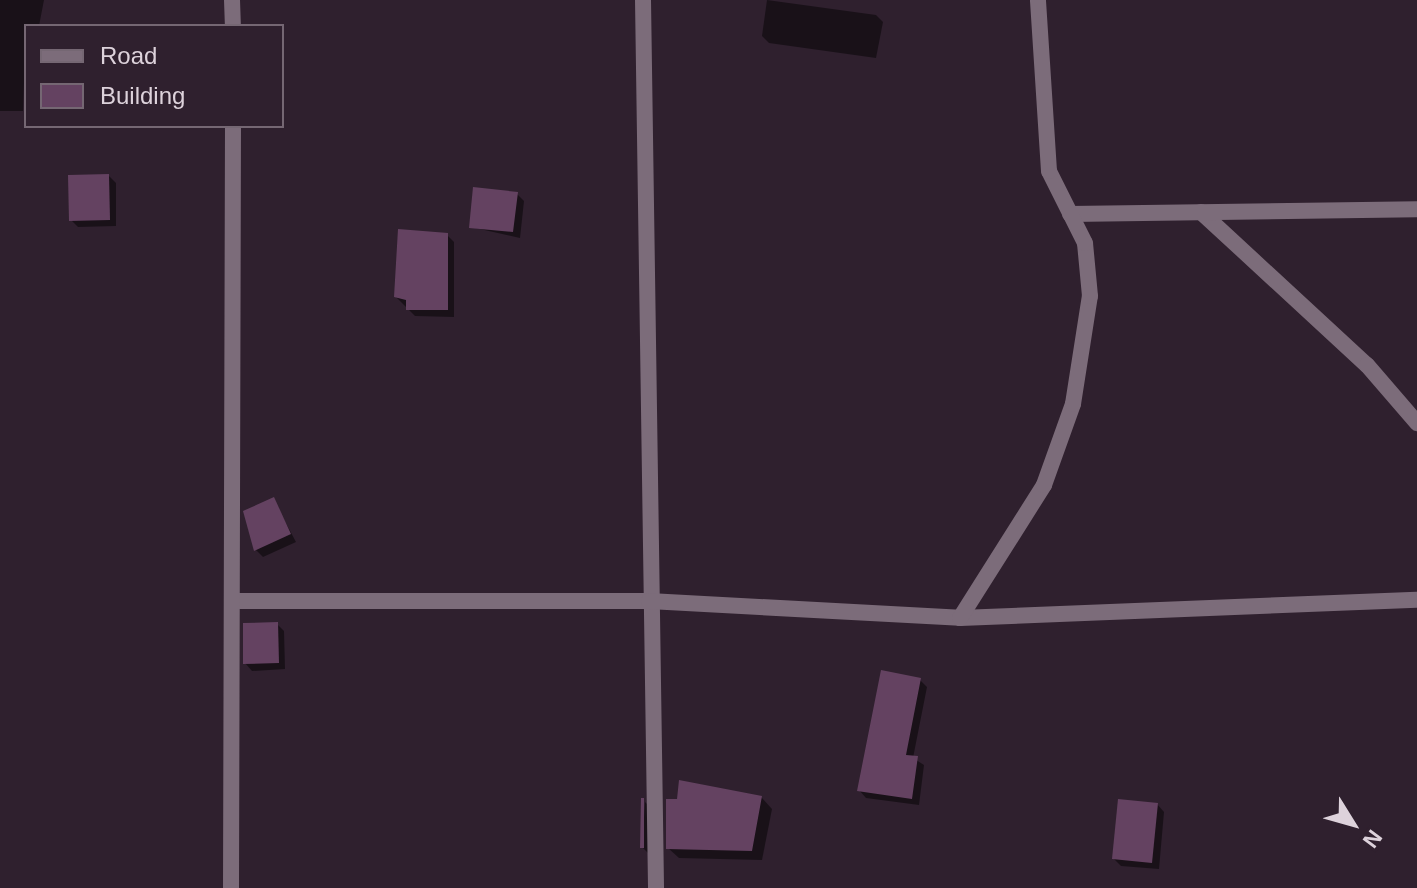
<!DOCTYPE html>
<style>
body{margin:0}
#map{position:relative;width:1417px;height:888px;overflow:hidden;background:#2f202e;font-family:Arial,sans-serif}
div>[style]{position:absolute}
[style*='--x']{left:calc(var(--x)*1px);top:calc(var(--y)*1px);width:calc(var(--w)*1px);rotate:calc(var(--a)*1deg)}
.shadow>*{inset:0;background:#0007}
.building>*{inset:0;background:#644261}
.minor>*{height:16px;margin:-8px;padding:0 8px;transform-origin:8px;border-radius:8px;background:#7c6c7a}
span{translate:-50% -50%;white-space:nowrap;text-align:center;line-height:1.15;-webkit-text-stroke:8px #2f202e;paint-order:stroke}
.legend{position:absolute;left:24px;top:24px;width:260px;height:104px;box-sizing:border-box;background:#2f202e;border:2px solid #756773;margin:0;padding:10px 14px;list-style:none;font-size:24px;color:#ddd2db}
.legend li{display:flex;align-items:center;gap:16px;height:40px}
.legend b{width:40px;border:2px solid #756773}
.north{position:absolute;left:1313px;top:784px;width:80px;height:80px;-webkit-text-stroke:6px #2f202e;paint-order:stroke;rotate:127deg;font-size:22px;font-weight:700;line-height:32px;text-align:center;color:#ddd2db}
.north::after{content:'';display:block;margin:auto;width:28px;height:36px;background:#ddd2db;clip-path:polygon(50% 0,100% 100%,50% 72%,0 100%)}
</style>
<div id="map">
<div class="shadow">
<div style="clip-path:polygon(0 0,44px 0,39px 26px,26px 26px,23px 111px,0 111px)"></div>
<div style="clip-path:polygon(767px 0,876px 15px,883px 22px,876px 58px,769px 43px,762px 36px)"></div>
<div style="clip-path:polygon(109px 176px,116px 183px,116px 226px,78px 227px,71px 220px)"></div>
<div style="clip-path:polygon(517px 194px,524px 201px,520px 238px,471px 227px)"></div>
<div style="clip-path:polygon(447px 235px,454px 242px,454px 317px,415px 316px,396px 297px)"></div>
<div style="clip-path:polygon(273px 499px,296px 542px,263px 557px,256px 550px)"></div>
<div style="clip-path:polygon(277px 624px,284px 631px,285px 669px,252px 671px,245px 663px)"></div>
<div style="clip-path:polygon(920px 680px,927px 687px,913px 758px,924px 765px,919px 805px,866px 798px,859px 790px)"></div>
<div style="clip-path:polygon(762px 798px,772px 809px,762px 860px,679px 858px,668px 848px)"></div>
<div style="clip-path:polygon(645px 802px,650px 807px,649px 854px,642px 847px)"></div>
<div style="clip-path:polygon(1157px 804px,1164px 812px,1159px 869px,1121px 866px,1114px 859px)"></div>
</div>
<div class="building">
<div style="clip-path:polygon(109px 174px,110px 220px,69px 221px,68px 175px)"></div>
<div style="clip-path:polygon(473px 187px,518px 192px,513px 232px,469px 228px)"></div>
<div style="clip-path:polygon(398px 229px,448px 233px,448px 310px,406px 310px,406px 300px,394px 297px)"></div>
<div style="clip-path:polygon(274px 497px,291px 534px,254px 551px,243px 511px)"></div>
<div style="clip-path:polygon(278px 622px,279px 663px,243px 664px,243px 623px)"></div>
<div style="clip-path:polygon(881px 670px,921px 678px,906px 755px,918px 756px,912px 799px,857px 791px)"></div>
<div style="clip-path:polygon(679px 780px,762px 796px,752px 851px,666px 849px,666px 799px,677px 799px)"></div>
<div style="clip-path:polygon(641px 798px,644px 798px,644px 848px,640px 848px)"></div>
<div style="clip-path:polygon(1118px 799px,1158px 803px,1152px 863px,1112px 859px)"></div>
</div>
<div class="minor">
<div style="--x:232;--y:0;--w:26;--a:88"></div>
<div style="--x:643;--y:0;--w:888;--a:89.16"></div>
<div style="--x:1201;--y:212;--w:226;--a:42.7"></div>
<div style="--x:1367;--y:365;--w:77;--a:49.2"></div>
<div style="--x:1070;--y:214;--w:347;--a:-0.8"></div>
<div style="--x:234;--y:601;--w:415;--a:0"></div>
<div style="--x:649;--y:601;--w:311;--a:3.1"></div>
<div style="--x:960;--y:618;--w:457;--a:-2.3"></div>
<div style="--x:960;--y:618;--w:157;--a:-57.7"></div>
<div style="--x:1044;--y:485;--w:86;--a:-70.3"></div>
<div style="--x:1073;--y:404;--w:109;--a:-81.1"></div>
<div style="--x:1090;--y:296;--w:53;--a:-95.4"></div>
<div style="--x:1085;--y:243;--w:80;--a:-116.6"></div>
<div style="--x:1049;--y:171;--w:171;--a:-93.7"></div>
<div style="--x:231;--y:888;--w:762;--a:-89.85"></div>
</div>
<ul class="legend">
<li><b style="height:10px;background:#7c6c7a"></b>Road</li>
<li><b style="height:22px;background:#644261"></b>Building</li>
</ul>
<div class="north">N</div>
</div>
